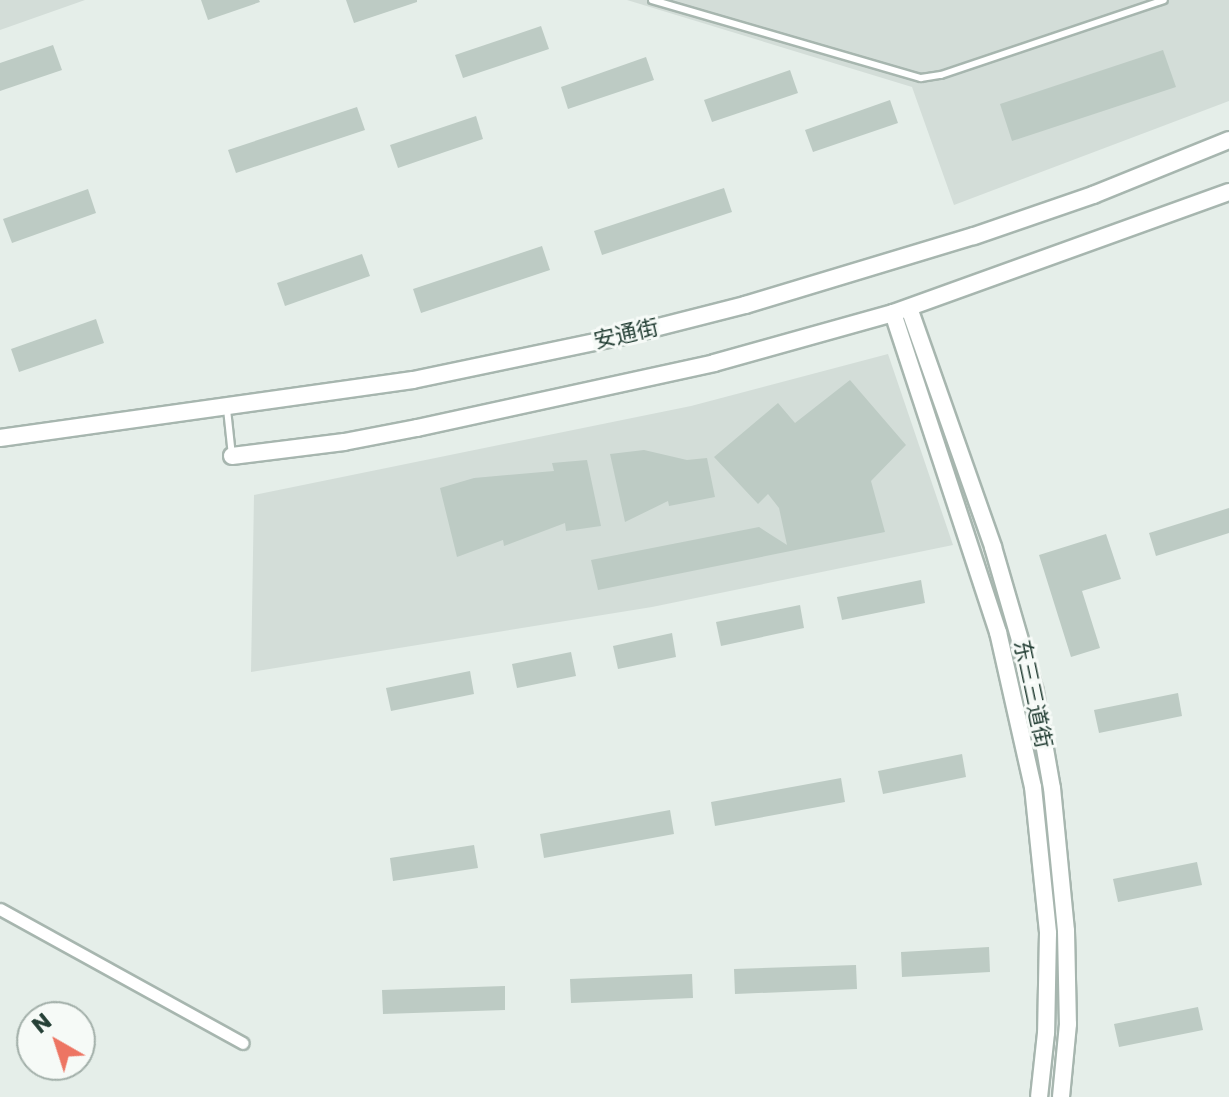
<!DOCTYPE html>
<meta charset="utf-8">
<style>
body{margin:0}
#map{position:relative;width:1229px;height:1097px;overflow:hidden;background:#e5eee9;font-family:Poppins,"Noto Sans SC",sans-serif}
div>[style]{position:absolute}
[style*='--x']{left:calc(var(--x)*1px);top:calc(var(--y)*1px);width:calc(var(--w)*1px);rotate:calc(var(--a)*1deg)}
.built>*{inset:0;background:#d3ddd8}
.building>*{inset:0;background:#bdcbc4}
.roads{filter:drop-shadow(2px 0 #a7b6af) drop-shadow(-2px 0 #a7b6af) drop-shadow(0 2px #a7b6af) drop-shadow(0 -2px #a7b6af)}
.service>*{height:6px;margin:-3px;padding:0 3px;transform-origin:3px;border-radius:3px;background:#fff}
.minor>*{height:11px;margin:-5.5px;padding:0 5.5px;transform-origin:5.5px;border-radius:5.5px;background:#fff}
.secondary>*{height:16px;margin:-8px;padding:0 8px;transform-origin:8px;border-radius:8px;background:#fff}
span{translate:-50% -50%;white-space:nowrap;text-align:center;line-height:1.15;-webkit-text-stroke:6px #f6faf7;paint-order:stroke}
.street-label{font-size:22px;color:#243f35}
.north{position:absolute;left:16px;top:1001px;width:80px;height:80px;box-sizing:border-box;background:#f6faf7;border:2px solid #a2afa9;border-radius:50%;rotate:321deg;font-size:22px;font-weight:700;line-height:32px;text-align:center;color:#243f35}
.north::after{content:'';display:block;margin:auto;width:28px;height:36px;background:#ed7563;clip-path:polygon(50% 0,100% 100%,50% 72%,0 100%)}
</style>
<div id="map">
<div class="built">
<div style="clip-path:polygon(0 0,85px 0,0 30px)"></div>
<div style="clip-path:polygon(627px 0,1229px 0,1229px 101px,954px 205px,912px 87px)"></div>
<div style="clip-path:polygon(888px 354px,953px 545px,652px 607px,251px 672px,254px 495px,691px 406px)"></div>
</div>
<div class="building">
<div style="clip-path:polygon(201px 0,259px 0,260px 2px,208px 20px)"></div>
<div style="clip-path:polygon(346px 0,417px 0,417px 2px,354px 23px)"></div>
<div style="clip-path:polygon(541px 26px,549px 49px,463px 78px,455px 55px)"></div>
<div style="clip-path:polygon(53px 45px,62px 70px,0 91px,0 63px)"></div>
<div style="clip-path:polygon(1163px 50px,1176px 87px,1012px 141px,1000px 104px)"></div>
<div style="clip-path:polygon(646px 57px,654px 80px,568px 109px,561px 87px)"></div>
<div style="clip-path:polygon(790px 70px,798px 93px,712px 122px,704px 100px)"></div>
<div style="clip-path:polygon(890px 100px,898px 123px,813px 152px,805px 130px)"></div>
<div style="clip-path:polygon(357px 107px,365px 130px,236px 173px,228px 150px)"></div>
<div style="clip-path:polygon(476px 116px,483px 139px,398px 168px,390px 145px)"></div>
<div style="clip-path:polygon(724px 188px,732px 212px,602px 255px,594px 231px)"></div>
<div style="clip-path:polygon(88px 189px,96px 213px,12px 243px,3px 219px)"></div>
<div style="clip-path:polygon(542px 246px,550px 270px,421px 313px,413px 289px)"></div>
<div style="clip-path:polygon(362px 254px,370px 276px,285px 306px,277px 283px)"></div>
<div style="clip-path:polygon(96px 319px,104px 343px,19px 372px,11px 349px)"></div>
<div style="clip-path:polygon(850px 380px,906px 445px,871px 481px,885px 532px,598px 590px,591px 560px,759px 527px,787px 545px,779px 508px,768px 494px,758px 504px,714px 457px,778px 403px,795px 423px)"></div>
<div style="clip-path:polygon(644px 450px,687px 460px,707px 458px,715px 497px,669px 506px,668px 501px,625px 522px,610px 454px)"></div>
<div style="clip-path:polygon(587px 460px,601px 526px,566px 531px,565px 523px,504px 546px,503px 540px,457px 557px,440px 488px,474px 478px,554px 471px,552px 463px)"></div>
<div style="clip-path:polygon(1229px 508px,1229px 533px,1156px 556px,1149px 533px)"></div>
<div style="clip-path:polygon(1106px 534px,1121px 579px,1082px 591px,1100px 648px,1071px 657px,1039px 555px)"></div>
<div style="clip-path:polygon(921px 580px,925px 603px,842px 620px,837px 597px)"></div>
<div style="clip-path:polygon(800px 605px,804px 628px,721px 646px,716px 622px)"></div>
<div style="clip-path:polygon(672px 633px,676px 657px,618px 669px,613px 646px)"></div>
<div style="clip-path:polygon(571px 652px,576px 676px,517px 688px,512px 664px)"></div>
<div style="clip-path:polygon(470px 671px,474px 694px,391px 711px,386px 688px)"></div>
<div style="clip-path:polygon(1178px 693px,1182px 716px,1099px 733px,1094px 710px)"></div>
<div style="clip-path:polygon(962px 754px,966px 777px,883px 794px,878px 771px)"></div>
<div style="clip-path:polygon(841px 778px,845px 802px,715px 826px,711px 802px)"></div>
<div style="clip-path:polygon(670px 810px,674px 834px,544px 858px,540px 834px)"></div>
<div style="clip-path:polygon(474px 845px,478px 868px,393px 881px,390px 858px)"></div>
<div style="clip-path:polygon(1197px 862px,1202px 885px,1118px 902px,1113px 879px)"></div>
<div style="clip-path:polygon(989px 947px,990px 972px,902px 977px,901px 952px)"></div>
<div style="clip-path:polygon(856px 965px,857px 989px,735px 994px,734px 969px)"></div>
<div style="clip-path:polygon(692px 974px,693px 998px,571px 1003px,570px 979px)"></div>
<div style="clip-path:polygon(505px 986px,505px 1010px,383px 1014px,382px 990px)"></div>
<div style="clip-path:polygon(1198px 1007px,1203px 1030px,1119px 1047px,1114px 1024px)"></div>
</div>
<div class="roads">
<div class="service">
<div style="--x:652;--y:0;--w:280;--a:16.2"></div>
<div style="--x:921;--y:78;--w:20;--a:-9"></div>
<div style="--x:941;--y:75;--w:235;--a:-18.6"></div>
<div style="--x:227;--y:409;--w:47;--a:83.9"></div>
</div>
<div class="minor">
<div style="--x:0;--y:909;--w:277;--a:28.9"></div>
</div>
<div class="secondary">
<div style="--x:909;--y:308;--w:253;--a:70.6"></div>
<div style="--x:993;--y:547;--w:151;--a:73.8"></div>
<div style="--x:1035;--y:692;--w:97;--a:80"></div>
<div style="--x:1052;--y:788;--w:144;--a:84.4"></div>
<div style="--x:1066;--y:931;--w:93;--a:88.8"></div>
<div style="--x:1068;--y:1024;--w:73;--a:95.5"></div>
<div style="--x:893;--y:313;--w:336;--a:71.8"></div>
<div style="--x:998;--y:632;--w:159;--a:77.3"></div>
<div style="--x:1033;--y:787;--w:147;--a:84.1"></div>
<div style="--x:1048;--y:933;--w:100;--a:91.1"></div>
<div style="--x:1046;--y:1033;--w:64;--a:96.2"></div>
<div style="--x:0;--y:438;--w:417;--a:-8"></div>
<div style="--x:413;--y:380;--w:215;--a:-11.8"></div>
<div style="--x:623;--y:336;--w:126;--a:-14.3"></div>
<div style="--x:745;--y:305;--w:239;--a:-16.8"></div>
<div style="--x:974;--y:236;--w:126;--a:-19"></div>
<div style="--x:1093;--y:195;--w:147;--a:-22"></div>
<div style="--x:232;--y:456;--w:113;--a:-7.1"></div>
<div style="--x:344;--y:442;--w:74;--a:-10.9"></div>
<div style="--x:417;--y:428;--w:304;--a:-12.3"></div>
<div style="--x:714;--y:363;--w:186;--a:-15.6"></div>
<div style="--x:893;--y:313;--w:357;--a:-19.8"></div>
</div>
</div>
<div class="street-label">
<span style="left:626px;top:334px;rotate:-13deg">安通街</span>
<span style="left:1033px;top:694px;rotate:78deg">东三三道街</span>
</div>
<div class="north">N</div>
</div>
